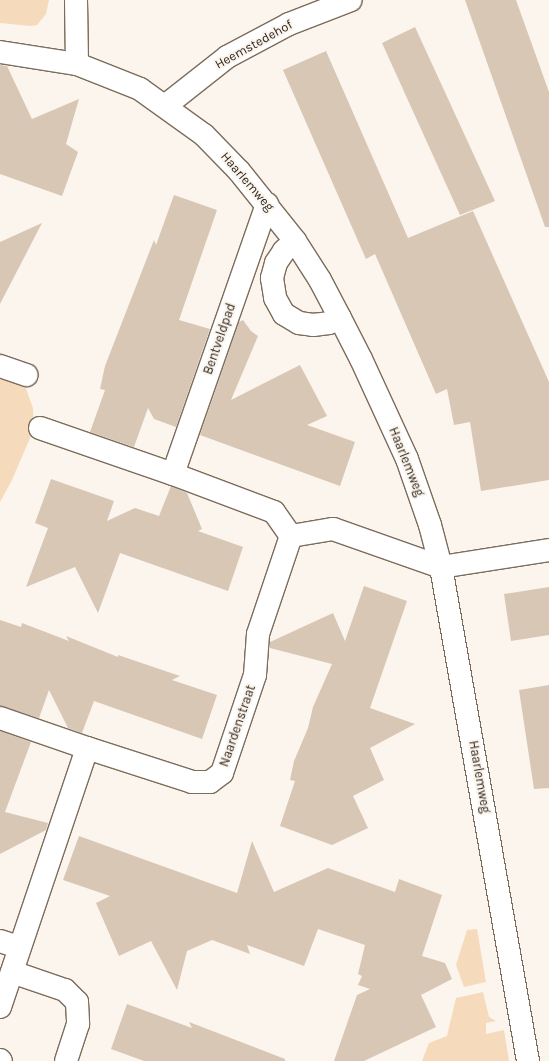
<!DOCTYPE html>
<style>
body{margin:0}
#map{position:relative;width:549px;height:1061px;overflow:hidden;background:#fcf5ed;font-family:Karla,sans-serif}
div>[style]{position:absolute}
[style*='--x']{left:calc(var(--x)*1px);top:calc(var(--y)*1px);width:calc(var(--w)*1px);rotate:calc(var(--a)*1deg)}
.green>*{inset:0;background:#f5dabc}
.building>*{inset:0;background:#d8c7b4}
.roads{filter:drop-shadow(1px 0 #7c6c5b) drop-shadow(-1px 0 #7c6c5b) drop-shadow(0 1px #7c6c5b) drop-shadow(0 -1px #7c6c5b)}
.minor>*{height:22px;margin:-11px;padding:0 11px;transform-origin:11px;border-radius:11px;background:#fff}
span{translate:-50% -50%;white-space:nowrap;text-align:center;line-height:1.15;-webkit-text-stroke:4px #fcf5ed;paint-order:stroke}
.street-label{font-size:13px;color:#2d261f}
</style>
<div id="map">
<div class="green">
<div style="clip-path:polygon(0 0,49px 0,46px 14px,37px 25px,30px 26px,0 23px)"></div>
<div style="clip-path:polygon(0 376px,25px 386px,33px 408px,34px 429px,11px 482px,0 502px)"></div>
<div style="clip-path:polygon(477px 929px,486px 982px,464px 987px,456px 965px,467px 930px)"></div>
<div style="clip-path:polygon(483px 992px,489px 1017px,496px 1021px,486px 1023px,486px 1034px,504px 1030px,509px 1061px,422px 1061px,429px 1043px,447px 1036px,456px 998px)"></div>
</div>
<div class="building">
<div style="clip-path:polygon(465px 0,516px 0,549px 92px,549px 227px,545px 227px)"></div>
<div style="clip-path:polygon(415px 27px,495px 201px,460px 215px,382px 43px)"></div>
<div style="clip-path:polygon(326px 51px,408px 238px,473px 211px,549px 382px,549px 480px,481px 491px,470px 422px,454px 425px,447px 389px,436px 394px,375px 254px,366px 259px,283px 70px)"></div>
<div style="clip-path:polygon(0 65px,7px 66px,32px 119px,79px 99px,66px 144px,78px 152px,62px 196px,0 174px)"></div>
<div style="clip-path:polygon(174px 195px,217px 210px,179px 320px,210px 329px,176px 427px,154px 419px,148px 408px,134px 447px,90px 432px,105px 390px,100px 389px,105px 366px,154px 240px,156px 245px)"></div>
<div style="clip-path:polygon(42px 223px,0 304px,0 242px)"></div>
<div style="clip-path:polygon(243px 320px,251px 331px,258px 336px,231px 400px,300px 365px,327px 416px,307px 425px,355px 442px,340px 486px,200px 435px,239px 322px)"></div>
<div style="clip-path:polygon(51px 479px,114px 501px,107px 521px,135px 508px,159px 516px,171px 486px,187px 493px,202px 529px,198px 531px,243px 547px,228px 591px,120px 553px,98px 613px,75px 567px,26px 587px,48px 528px,35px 523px)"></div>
<div style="clip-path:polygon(364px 586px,407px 601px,370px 708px,415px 724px,370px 748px,384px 780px,353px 796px,368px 828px,332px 845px,280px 826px,295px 781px,290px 780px,294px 761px,308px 728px,313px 707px,332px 664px,270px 648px,270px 642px,333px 613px,345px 641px)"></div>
<div style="clip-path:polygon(549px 587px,549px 635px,511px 641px,504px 594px)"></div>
<div style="clip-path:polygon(0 620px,21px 627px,22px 623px,69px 641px,66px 636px,118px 657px,118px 655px,180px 676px,172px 680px,217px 695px,202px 739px,94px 701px,82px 733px,68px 728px,49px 690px,39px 718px,0 706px)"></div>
<div style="clip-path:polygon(549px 685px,549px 788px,534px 789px,519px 690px)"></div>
<div style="clip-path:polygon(0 731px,31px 742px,5px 812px,48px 823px,46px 830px,0 854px)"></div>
<div style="clip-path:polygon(79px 836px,237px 893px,252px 841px,274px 892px,328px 868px,395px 892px,399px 879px,442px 895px,422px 956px,445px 963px,452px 979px,421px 995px,436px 1027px,364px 1061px,334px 1061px,357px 995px,370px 989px,358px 985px,362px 976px,358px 974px,365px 945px,318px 929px,304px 966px,247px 945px,250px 954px,212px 940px,187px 951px,177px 990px,151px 941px,119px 956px,96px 903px,110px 896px,63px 880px)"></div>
<div style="clip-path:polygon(127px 1004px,192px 1028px,189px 1022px,285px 1059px,285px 1061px,144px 1061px,111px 1049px)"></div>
</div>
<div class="roads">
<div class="minor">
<div style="--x:76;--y:0;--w:64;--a:89.1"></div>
<div style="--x:0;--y:52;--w:78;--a:8.9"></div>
<div style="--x:77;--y:64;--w:68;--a:21.6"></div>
<div style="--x:140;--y:89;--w:79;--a:35.7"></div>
<div style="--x:204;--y:135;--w:50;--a:45.8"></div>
<div style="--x:239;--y:171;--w:90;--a:51.3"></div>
<div style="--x:295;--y:241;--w:46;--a:57.3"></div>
<div style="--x:320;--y:280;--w:43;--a:62.2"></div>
<div style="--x:340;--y:318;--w:46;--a:62.9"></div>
<div style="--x:361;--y:359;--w:110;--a:65.3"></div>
<div style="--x:407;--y:459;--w:70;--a:70.8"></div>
<div style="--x:430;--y:525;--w:43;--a:75.3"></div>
<div style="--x:441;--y:567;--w:502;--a:80.01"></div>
<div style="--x:165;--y:106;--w:79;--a:-38.3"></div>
<div style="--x:227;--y:57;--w:70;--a:-28"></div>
<div style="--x:289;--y:24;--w:66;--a:-21.2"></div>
<div style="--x:295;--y:241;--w:15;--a:138"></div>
<div style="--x:284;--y:251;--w:14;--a:124"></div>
<div style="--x:276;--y:263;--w:16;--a:105"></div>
<div style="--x:272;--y:278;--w:20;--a:81"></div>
<div style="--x:275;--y:298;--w:18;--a:61"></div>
<div style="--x:284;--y:314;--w:17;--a:31"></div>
<div style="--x:299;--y:323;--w:14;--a:8"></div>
<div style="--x:313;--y:325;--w:16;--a:-7"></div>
<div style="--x:329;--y:323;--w:12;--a:-24"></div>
<div style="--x:0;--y:366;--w:28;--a:19"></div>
<div style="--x:40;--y:428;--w:141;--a:19.1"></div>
<div style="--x:173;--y:474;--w:108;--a:20.6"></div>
<div style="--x:274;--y:512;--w:29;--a:55"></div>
<div style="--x:173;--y:474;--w:286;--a:-70.8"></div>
<div style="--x:0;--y:718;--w:92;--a:19"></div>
<div style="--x:0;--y:941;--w:20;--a:18"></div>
<div style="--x:12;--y:972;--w:56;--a:18.8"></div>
<div style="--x:65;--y:990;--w:17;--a:45"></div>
<div style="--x:77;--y:1002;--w:22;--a:87"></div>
<div style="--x:78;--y:1024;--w:39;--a:108"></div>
<div style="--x:0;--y:1007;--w:273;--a:-71.4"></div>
<div style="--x:87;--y:748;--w:110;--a:17.9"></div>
<div style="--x:192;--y:782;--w:18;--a:0"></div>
<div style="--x:210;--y:782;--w:15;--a:-37"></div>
<div style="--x:222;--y:773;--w:103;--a:-71.4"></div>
<div style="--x:255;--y:675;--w:41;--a:-85.8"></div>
<div style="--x:258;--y:634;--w:103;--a:-71.4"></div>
<div style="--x:291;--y:536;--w:43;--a:-9.5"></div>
<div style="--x:333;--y:529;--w:114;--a:19.4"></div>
<div style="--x:441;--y:567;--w:109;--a:-8.9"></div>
<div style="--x:0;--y:1060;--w:1;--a:45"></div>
</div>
</div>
<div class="street-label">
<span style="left:254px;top:45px;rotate:-29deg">Heemstedehof</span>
<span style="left:247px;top:182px;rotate:49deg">Haarlemweg</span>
<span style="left:220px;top:339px;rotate:-71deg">Bentveldpad</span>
<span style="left:406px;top:462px;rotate:68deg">Haarlemweg</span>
<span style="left:238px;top:726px;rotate:-71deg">Naardenstraat</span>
<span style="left:479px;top:777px;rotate:80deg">Haarlemweg</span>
</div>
</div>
